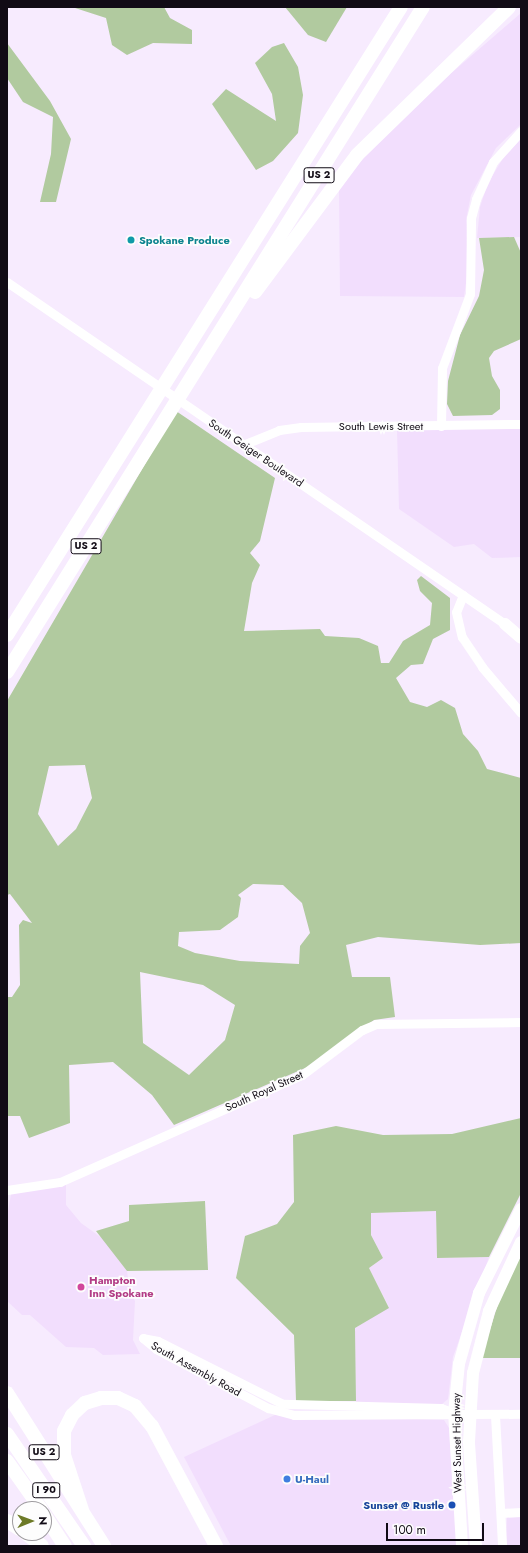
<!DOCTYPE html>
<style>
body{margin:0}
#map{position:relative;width:528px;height:1553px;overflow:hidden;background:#f7ebfe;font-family:Jost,sans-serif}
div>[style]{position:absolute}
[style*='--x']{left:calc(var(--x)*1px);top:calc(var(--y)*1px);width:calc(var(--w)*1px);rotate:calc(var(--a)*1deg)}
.built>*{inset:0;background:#f2defd}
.green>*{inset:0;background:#b1ca9f}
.minor>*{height:9px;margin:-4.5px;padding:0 4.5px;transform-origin:4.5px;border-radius:4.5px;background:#fff}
.major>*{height:12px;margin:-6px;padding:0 6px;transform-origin:6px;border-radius:6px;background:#fff}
.highway>*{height:14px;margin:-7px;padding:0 7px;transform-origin:7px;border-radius:7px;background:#fff}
.dots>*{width:11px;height:11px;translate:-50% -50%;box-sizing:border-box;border:2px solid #fdfdfd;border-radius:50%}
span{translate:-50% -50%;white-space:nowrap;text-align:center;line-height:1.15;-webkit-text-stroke:3.5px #fdfdfd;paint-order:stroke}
.shield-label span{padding:1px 3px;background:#fdfdfd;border:1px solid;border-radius:3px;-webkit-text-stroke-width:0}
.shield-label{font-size:10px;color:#110b15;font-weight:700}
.culture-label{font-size:11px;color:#0d838f;font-weight:700}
.left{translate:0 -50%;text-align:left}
.street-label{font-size:11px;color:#110b15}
.hotel-label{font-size:11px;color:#b23c85;font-weight:700}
.shop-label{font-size:11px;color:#366cbe;font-weight:700}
.transit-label{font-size:11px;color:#164399;font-weight:700}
.right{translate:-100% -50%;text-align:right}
.frame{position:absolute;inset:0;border:8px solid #110b15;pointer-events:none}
.north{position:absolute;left:12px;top:1501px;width:40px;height:40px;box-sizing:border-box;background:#fdfdfd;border:1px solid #9f9ca0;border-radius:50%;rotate:89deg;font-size:11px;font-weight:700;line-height:16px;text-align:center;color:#110b15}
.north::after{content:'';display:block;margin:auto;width:14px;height:18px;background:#6d7a27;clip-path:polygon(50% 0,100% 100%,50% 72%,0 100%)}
.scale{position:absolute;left:386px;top:1523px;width:98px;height:18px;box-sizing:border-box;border:2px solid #110b15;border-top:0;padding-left:5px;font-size:12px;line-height:14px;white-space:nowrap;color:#110b15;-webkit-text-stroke:3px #fdfdfd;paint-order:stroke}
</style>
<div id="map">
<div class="built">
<div style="clip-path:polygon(521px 13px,521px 124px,496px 148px,471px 195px,466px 220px,468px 269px,464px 297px,340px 296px,339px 190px,367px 152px,427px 94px)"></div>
<div style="clip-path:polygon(521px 139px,521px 237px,477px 238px,480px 207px,488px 183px,505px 155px)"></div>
<div style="clip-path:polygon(521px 428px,521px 557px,492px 558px,474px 544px,454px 547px,399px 509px,397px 430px)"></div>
<div style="clip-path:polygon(66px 1181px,66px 1205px,81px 1223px,106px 1241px,127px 1271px,130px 1292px,135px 1301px,133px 1340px,140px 1354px,103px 1355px,94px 1348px,66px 1347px,30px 1315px,22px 1315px,7px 1301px,7px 1217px,11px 1194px)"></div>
<div style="clip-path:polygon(436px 1211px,437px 1258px,489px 1257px,453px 1357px,448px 1399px,441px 1405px,356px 1405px,355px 1328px,389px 1307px,369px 1268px,383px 1258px,371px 1235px,371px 1213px)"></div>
<div style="clip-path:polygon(277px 1414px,444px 1420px,449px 1428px,457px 1546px,231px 1546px,184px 1457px)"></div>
<div style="clip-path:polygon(521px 1514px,521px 1546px,506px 1546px,507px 1517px)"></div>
</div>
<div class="green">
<div style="clip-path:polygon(72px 7px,164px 7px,170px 18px,192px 30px,192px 44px,153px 43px,127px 55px,112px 45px,106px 18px)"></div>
<div style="clip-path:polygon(285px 7px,347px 7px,326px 42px,308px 35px)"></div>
<div style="clip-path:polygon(7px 43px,50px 101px,71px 139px,56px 202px,40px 202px,51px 154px,53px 117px,23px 102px,7px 78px)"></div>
<div style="clip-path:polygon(284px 43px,298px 67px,303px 95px,298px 133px,273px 161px,256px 170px,212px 104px,226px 89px,276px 121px,272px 94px,255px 63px,272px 47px)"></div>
<div style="clip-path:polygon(514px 237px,521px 253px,521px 339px,494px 351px,489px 358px,492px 376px,500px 390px,500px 409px,492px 415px,453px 416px,447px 404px,448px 381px,460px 335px,479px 296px,484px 270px,479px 238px)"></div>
<div style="clip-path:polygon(evenodd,176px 411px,275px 478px,260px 541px,250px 553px,260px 565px,252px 583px,244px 631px,320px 629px,325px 636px,359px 638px,378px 646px,381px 663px,389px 663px,403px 641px,430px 625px,432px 603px,420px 591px,417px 580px,421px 576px,450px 598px,450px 630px,433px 639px,423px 664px,411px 665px,396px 678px,410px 702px,427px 707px,441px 700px,455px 708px,463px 734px,478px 751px,487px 769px,521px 778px,521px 943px,480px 945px,378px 937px,346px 945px,352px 977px,390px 977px,395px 1017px,374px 1020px,312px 1065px,174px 1125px,152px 1095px,113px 1062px,69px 1065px,70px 1123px,29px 1138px,20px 1116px,7px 1116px,7px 997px,12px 997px,20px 985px,19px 925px,23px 920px,32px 923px,10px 894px,7px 895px,7px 701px,176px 411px,85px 765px,92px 798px,76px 829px,58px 846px,38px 814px,49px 766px,85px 765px,176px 411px,253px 884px,283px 885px,302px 903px,310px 933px,300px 946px,299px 964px,240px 961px,195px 953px,178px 946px,179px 932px,220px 930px,238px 917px,241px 898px,238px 895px,253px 884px,176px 411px,140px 972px,203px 985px,235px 1005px,225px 1040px,189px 1075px,143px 1043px,140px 972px)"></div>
<div style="clip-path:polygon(521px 1118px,521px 1193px,489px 1257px,437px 1258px,436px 1211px,371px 1213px,371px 1235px,383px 1258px,369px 1268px,389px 1308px,355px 1328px,356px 1401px,296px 1401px,294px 1335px,236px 1278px,245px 1236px,277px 1224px,294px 1202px,293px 1135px,336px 1126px,383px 1135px,452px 1134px)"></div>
<div style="clip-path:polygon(205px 1201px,208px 1270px,127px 1271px,96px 1231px,129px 1221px,129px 1205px)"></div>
<div style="clip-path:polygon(521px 1255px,521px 1358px,481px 1358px,499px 1301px)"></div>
</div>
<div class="minor">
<div style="--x:7;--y:282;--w:604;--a:34.48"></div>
<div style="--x:441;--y:426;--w:58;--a:-89"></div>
<div style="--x:442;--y:368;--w:79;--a:-69.3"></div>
<div style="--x:470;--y:294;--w:76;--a:-89.2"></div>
<div style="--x:471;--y:218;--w:20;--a:-75"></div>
<div style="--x:476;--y:199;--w:41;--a:-65.3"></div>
<div style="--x:493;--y:162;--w:42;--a:-47.9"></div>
<div style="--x:245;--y:444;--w:37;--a:-22"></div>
<div style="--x:279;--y:430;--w:22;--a:-8"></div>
<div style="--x:301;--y:427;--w:220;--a:-0.8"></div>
<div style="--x:463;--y:595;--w:18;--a:112"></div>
<div style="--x:456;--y:612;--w:26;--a:77"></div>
<div style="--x:462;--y:637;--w:36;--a:56"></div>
<div style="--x:482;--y:667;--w:60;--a:49.7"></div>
<div style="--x:7;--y:1190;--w:54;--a:-8.6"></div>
<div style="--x:60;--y:1182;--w:265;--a:-23.9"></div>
<div style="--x:302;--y:1075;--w:75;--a:-36.9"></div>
<div style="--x:362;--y:1030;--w:15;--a:-23"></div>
<div style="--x:376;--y:1024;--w:145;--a:-0.8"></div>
<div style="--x:454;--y:1413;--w:14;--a:-159"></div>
<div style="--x:441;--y:1408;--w:158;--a:-178.5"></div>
<div style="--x:283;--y:1404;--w:140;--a:-153.3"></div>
<div style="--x:158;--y:1341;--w:15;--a:-169"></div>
<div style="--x:143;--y:1338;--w:17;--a:40"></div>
<div style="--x:156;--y:1349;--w:127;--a:27.8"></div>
<div style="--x:268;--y:1408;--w:27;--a:15"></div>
<div style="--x:294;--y:1415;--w:227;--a:-0.3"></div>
<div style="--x:495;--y:1415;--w:131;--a:86.9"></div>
<div style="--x:501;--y:1513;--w:20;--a:-3"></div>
</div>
<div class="major">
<div style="--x:505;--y:624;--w:21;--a:41"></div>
<div style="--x:462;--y:1546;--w:133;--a:-93.4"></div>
<div style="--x:454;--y:1413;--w:49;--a:-84.2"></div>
<div style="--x:459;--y:1364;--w:74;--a:-74.3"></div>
<div style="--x:479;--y:1293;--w:94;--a:-63.4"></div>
<div style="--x:476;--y:1546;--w:104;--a:-93.9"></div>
<div style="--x:469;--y:1442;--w:69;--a:-86.7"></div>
<div style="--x:473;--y:1373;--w:64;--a:-75.5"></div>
<div style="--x:489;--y:1311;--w:76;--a:-65.1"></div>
</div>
<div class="highway">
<div style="--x:255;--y:292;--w:171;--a:-53.3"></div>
<div style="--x:357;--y:155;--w:212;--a:-44.2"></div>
<div style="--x:7;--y:635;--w:741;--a:-57.9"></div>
<div style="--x:7;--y:672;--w:784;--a:-57.97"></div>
<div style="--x:7;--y:1393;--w:181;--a:57.6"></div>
<div style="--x:7;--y:1434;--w:136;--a:55.5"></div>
<div style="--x:7;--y:1461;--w:59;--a:54.7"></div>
<div style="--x:82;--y:1510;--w:58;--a:-108.1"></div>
<div style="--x:64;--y:1455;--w:24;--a:-90"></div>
<div style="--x:64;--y:1431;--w:18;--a:-63"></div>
<div style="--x:72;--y:1415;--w:18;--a:-43"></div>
<div style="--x:85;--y:1403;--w:17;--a:-17"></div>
<div style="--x:101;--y:1398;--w:17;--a:0"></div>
<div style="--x:118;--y:1398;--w:19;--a:25"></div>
<div style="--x:135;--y:1406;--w:26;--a:50"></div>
<div style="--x:152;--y:1426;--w:136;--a:61.9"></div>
<div style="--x:44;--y:1514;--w:38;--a:57"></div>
<div style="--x:7;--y:1521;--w:15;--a:32"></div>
<div style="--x:25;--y:1533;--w:21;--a:37"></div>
</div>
<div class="dots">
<div style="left:131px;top:240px;background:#0f9aa8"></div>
<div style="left:81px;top:1287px;background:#d1479c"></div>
<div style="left:287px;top:1479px;background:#3f7fe0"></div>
<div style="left:452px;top:1505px;background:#1a4fb4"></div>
</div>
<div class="shield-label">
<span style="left:319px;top:175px">US 2</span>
<span style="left:86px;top:546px">US 2</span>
<span style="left:44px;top:1452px">US 2</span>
<span style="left:46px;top:1490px">I 90</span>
</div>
<div class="culture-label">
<span class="left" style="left:139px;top:240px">Spokane Produce</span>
</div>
<div class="street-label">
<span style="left:381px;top:426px">South Lewis Street</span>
<span style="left:256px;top:453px;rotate:34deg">South Geiger Boulevard</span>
<span style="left:264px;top:1091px;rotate:-24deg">South Royal Street</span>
<span style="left:196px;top:1369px;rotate:29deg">South Assembly Road</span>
<span style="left:457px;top:1443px;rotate:-91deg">West Sunset Highway</span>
</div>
<div class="hotel-label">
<span class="left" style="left:89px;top:1287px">Hampton<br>Inn Spokane</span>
</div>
<div class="shop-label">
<span class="left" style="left:295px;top:1479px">U-Haul</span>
</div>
<div class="transit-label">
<span class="right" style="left:444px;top:1505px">Sunset @ Rustle</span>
</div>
<div class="frame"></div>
<div class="north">N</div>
<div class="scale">100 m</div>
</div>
